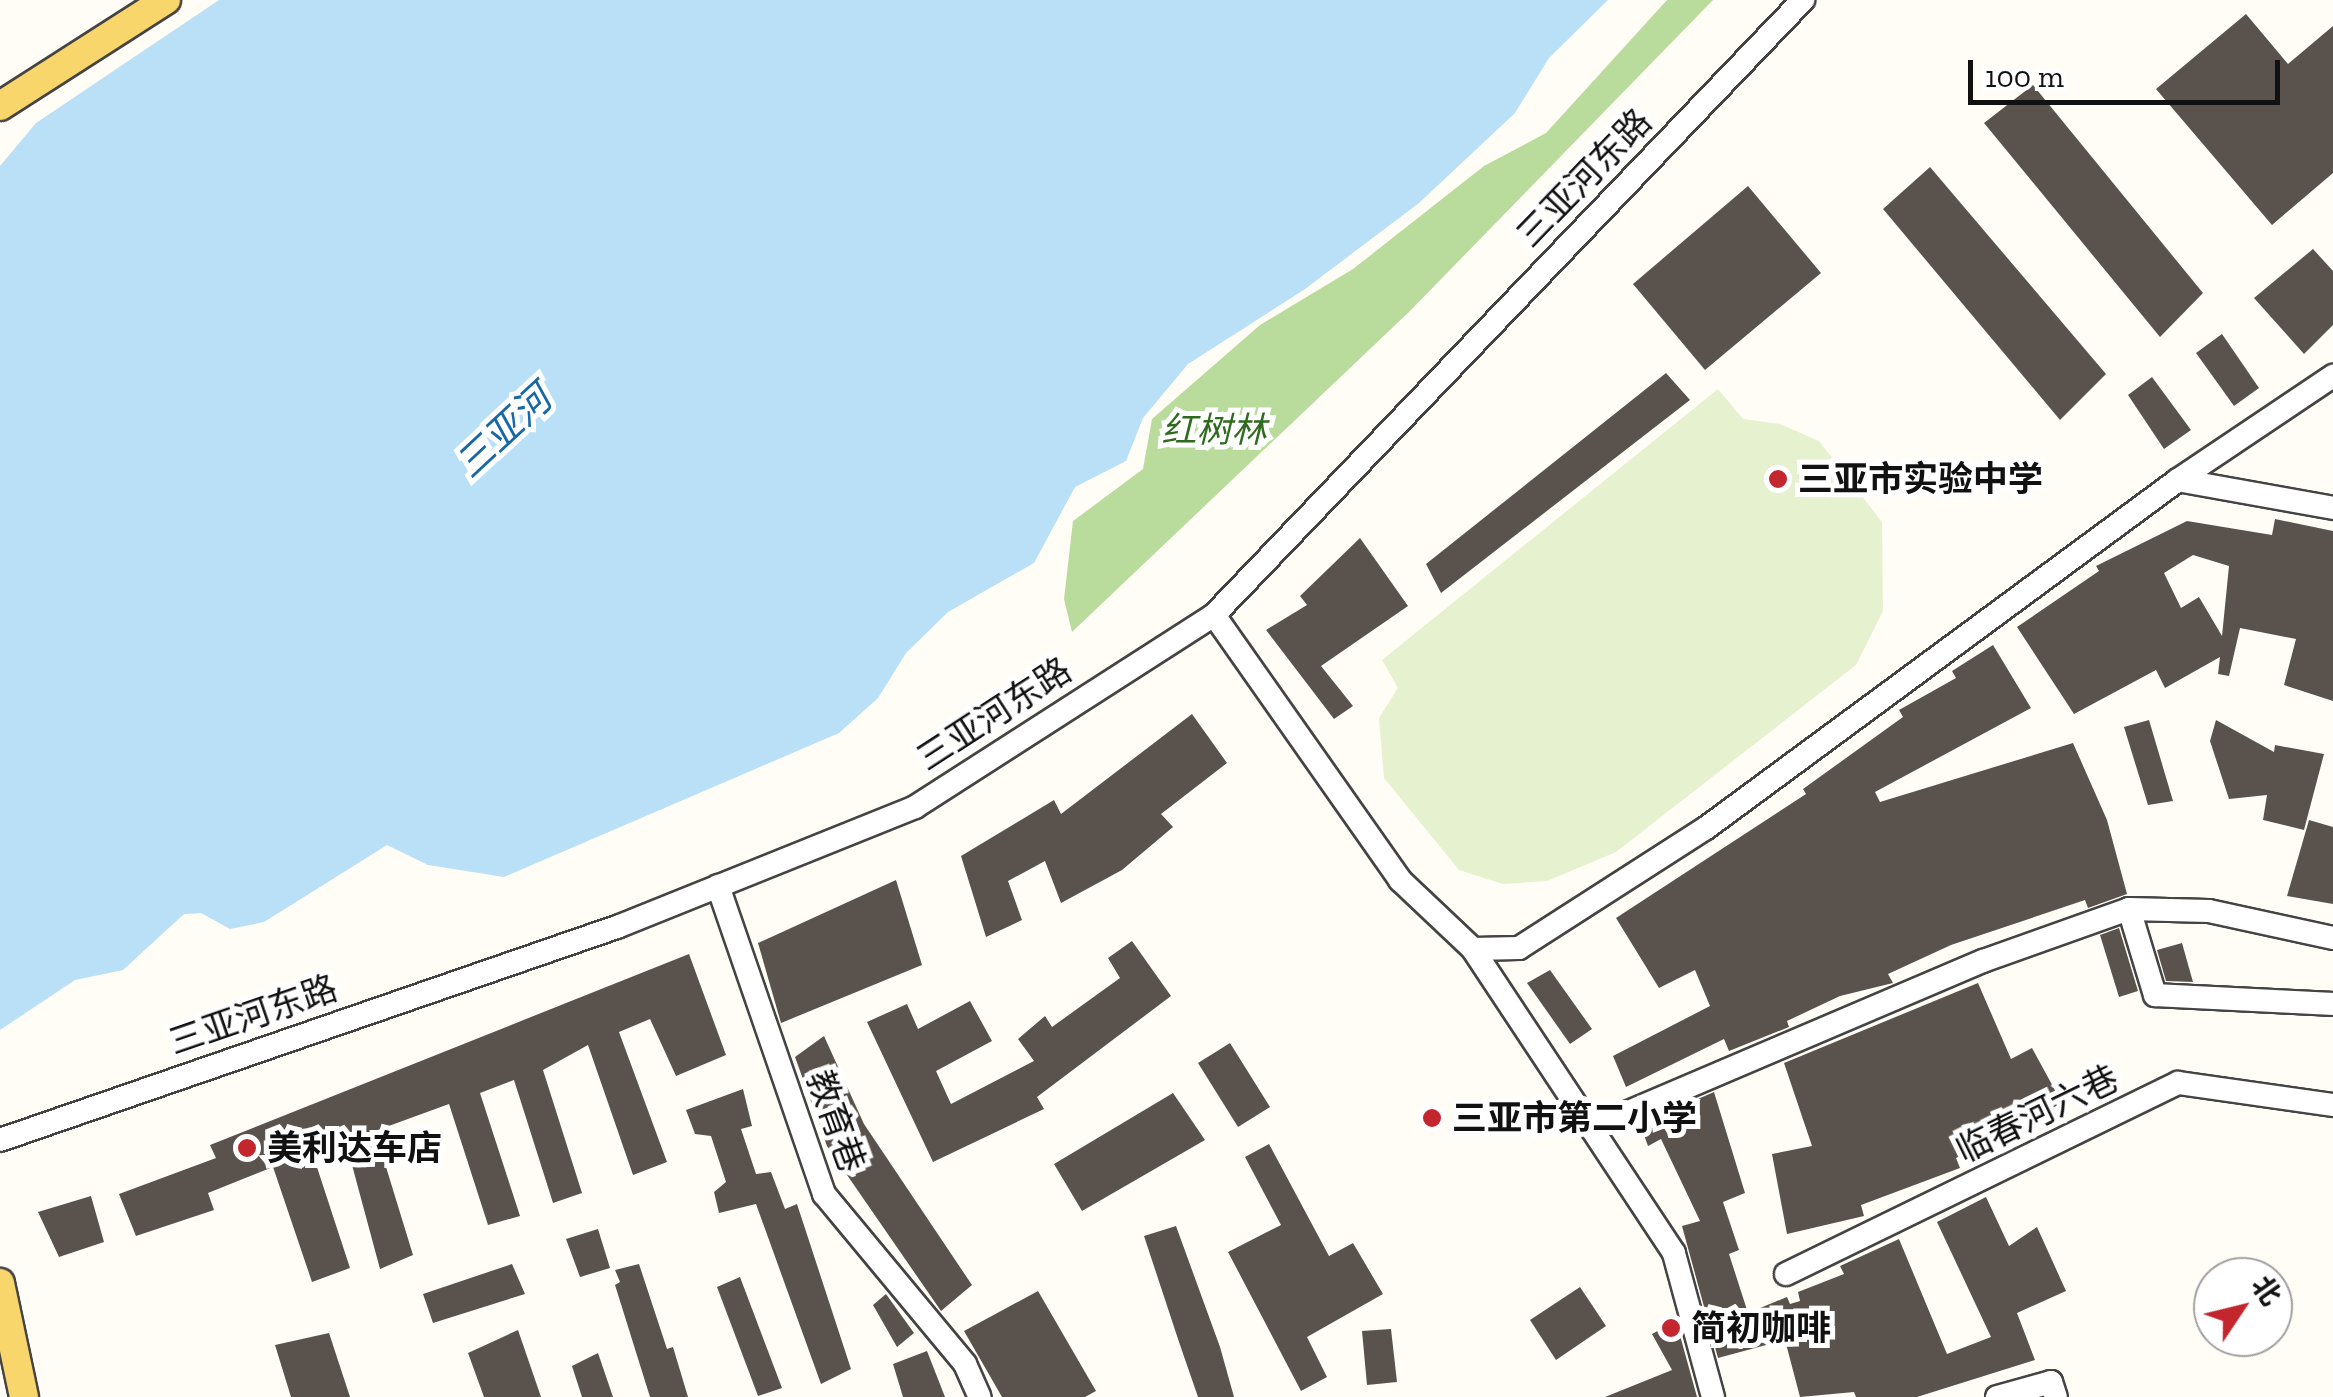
<!DOCTYPE html>
<meta charset="utf-8">
<style>
body{margin:0}
#map{position:relative;width:2333px;height:1397px;overflow:hidden;background:#fffdf5;font-family:"Zilla Slab","Noto Sans SC",serif}
div>[style]{position:absolute}
[style*='--x']{left:calc(var(--x)*1px);top:calc(var(--y)*1px);width:calc(var(--w)*1px);rotate:calc(var(--a)*1deg)}
.forest>*{inset:0;background:#b9dc9c}
.pitch>*{inset:0;background:#e6f2cf}
.water>*{inset:0;background:#b9e0f7}
.building>*{inset:0;background:#5a524d}
.roads{filter:drop-shadow(2px 0 #444) drop-shadow(-2px 0 #444) drop-shadow(0 2px #444) drop-shadow(0 -2px #444)}
.minor>*{height:22px;margin:-11px;padding:0 11px;transform-origin:11px;border-radius:11px;background:#fff}
.major>*{height:28px;margin:-14px;padding:0 14px;transform-origin:14px;border-radius:14px;background:#f9d66b}
.dots>*{width:28px;height:28px;translate:-50% -50%;box-sizing:border-box;border:5px solid #fff;border-radius:50%}
span{translate:-50% -50%;white-space:nowrap;text-align:center;line-height:1.15;-webkit-text-stroke:10px #fff;paint-order:stroke}
.street-label{font-size:35px;color:#111}
.park-label{font-size:35px;color:#2f6b1f;font-style:italic}
.poi-label{font-size:35px;color:#111;font-weight:700}
.left{translate:0 -50%;text-align:left}
.water-label{font-size:38px;color:#1768a6;font-style:italic}
.north{position:absolute;left:2193px;top:1257px;width:100px;height:100px;box-sizing:border-box;background:#fff;border:2px solid #a0a0a0;border-radius:50%;rotate:55deg;font-size:28px;font-weight:700;line-height:40px;text-align:center;color:#111}
.north::after{content:'';display:block;margin:auto;width:35px;height:45px;background:#c4262e;clip-path:polygon(50% 0,100% 100%,50% 72%,0 100%)}
.scale{position:absolute;left:1968px;top:60px;width:312px;height:45px;box-sizing:border-box;border:5px solid #111;border-top:0;padding-left:12px;font-size:30px;line-height:35px;white-space:nowrap;color:#111;-webkit-text-stroke:8px #fff;paint-order:stroke}
</style>
<div id="map">
<div class="forest">
<div style="clip-path:polygon(1667px 0,1713px 0,1410px 311px,1072px 632px,1064px 599px,1073px 521px,1143px 469px,1152px 419px,1260px 325px,1353px 269px,1484px 166px,1546px 133px)"></div>
</div>
<div class="pitch">
<div style="clip-path:polygon(1718px 389px,1743px 419px,1780px 424px,1819px 441px,1882px 522px,1883px 611px,1856px 665px,1616px 852px,1547px 881px,1503px 884px,1459px 870px,1384px 778px,1379px 718px,1398px 688px,1382px 660px)"></div>
</div>
<div class="water">
<div style="clip-path:polygon(219px 0,1608px 0,1549px 58px,1515px 113px,1419px 203px,1305px 289px,1188px 364px,1143px 418px,1126px 461px,1075px 487px,1034px 563px,948px 612px,906px 653px,878px 698px,839px 733px,504px 877px,428px 865px,387px 845px,264px 922px,230px 929px,201px 913px,184px 914px,123px 970px,75px 980px,0 1030px,0 166px,36px 123px)"></div>
</div>
<div class="building">
<div style="clip-path:polygon(2246px 14px,2288px 64px,2333px 26px,2333px 173px,2272px 225px,2156px 89px)"></div>
<div style="clip-path:polygon(2033px 85px,2203px 293px,2160px 337px,1984px 123px)"></div>
<div style="clip-path:polygon(1930px 167px,2106px 374px,2060px 420px,1883px 209px)"></div>
<div style="clip-path:polygon(1748px 186px,1821px 273px,1705px 370px,1633px 284px)"></div>
<div style="clip-path:polygon(2313px 249px,2333px 271px,2333px 325px,2304px 354px,2254px 298px)"></div>
<div style="clip-path:polygon(2222px 334px,2259px 388px,2234px 406px,2196px 353px)"></div>
<div style="clip-path:polygon(1666px 373px,1690px 400px,1441px 593px,1426px 564px)"></div>
<div style="clip-path:polygon(2152px 377px,2191px 430px,2164px 449px,2128px 395px)"></div>
<div style="clip-path:polygon(evenodd,2275px 519px,2333px 531px,2333px 701px,2284px 685px,2296px 639px,2240px 628px,2229px 676px,2218px 674px,2220px 657px,2165px 688px,2156px 670px,2074px 714px,2017px 627px,2099px 571px,2096px 566px,2187px 521px,2272px 535px,2275px 519px,2193px 555px,2229px 566px,2222px 636px,2199px 597px,2181px 608px,2164px 573px,2193px 555px)"></div>
<div style="clip-path:polygon(1360px 538px,1408px 606px,1321px 666px,1353px 706px,1334px 719px,1266px 630px,1307px 605px,1300px 596px)"></div>
<div style="clip-path:polygon(1993px 645px,2031px 708px,1875px 792px,1880px 802px,2073px 743px,2107px 820px,2127px 894px,2088px 908px,2085px 900px,1951px 945px,1888px 974px,1893px 983px,1840px 996px,1787px 1021px,1789px 1027px,1729px 1051px,1724px 1039px,1626px 1087px,1613px 1056px,1710px 1006px,1695px 970px,1659px 988px,1616px 918px,1806px 794px,1803px 789px,1903px 717px,1899px 710px,1956px 678px,1952px 671px)"></div>
<div style="clip-path:polygon(1192px 714px,1227px 763px,1161px 814px,1173px 827px,1122px 870px,1061px 903px,1045px 861px,1008px 881px,1022px 920px,986px 937px,961px 856px,1054px 800px,1061px 814px)"></div>
<div style="clip-path:polygon(2149px 720px,2173px 801px,2148px 805px,2124px 727px)"></div>
<div style="clip-path:polygon(2216px 720px,2274px 752px,2275px 745px,2324px 754px,2304px 830px,2263px 820px,2267px 795px,2229px 799px,2210px 741px)"></div>
<div style="clip-path:polygon(2309px 820px,2333px 827px,2333px 904px,2287px 896px)"></div>
<div style="clip-path:polygon(896px 880px,922px 965px,781px 1023px,758px 943px)"></div>
<div style="clip-path:polygon(2119px 928px,2138px 991px,2119px 997px,2100px 935px)"></div>
<div style="clip-path:polygon(1132px 941px,1171px 996px,1037px 1097px,1044px 1109px,933px 1162px,867px 1022px,907px 1004px,918px 1029px,970px 1001px,992px 1041px,936px 1071px,951px 1104px,1034px 1061px,1018px 1039px,1045px 1016px,1052px 1027px,1120px 978px,1108px 958px)"></div>
<div style="clip-path:polygon(2182px 943px,2193px 982px,2166px 981px,2157px 950px)"></div>
<div style="clip-path:polygon(689px 954px,726px 1055px,676px 1076px,650px 1019px,619px 1032px,667px 1162px,633px 1175px,588px 1045px,543px 1070px,582px 1193px,553px 1203px,514px 1080px,480px 1093px,520px 1216px,488px 1225px,449px 1104px,375px 1131px,413px 1255px,380px 1269px,345px 1139px,312px 1152px,350px 1268px,312px 1282px,273px 1167px,208px 1193px,214px 1210px,136px 1236px,119px 1194px,216px 1158px,210px 1145px)"></div>
<div style="clip-path:polygon(1550px 970px,1592px 1029px,1570px 1044px,1527px 983px)"></div>
<div style="clip-path:polygon(1978px 983px,2011px 1059px,2032px 1048px,2062px 1103px,1956px 1158px,1960px 1168px,1861px 1205px,1864px 1216px,1787px 1234px,1772px 1154px,1812px 1146px,1784px 1063px)"></div>
<div style="clip-path:polygon(824px 1036px,864px 1124px,972px 1285px,941px 1311px,827px 1146px,795px 1057px)"></div>
<div style="clip-path:polygon(1230px 1043px,1270px 1107px,1238px 1127px,1198px 1063px)"></div>
<div style="clip-path:polygon(743px 1089px,752px 1126px,741px 1129px,756px 1174px,771px 1172px,785px 1209px,797px 1204px,851px 1369px,821px 1384px,756px 1204px,719px 1213px,714px 1192px,726px 1182px,711px 1136px,695px 1134px,686px 1110px)"></div>
<div style="clip-path:polygon(1714px 1092px,1745px 1193px,1723px 1202px,1739px 1250px,1729px 1254px,1748px 1313px,1787px 1297px,1790px 1304px,1800px 1301px,1798px 1292px,1844px 1274px,1840px 1266px,1899px 1239px,1947px 1354px,1991px 1337px,1937px 1222px,1986px 1197px,2009px 1246px,2037px 1227px,2066px 1291px,2017px 1313px,2035px 1360px,1917px 1397px,1856px 1397px,1854px 1392px,1800px 1397px,1785px 1340px,1718px 1358px,1682px 1226px,1700px 1221px,1661px 1139px,1648px 1146px,1640px 1124px)"></div>
<div style="clip-path:polygon(1173px 1093px,1205px 1140px,1082px 1211px,1054px 1164px)"></div>
<div style="clip-path:polygon(1269px 1144px,1329px 1256px,1353px 1243px,1383px 1294px,1307px 1337px,1327px 1377px,1301px 1391px,1228px 1252px,1281px 1225px,1245px 1157px)"></div>
<div style="clip-path:polygon(91px 1196px,104px 1242px,59px 1257px,38px 1212px)"></div>
<div style="clip-path:polygon(1176px 1226px,1220px 1347px,1234px 1397px,1198px 1397px,1179px 1342px,1144px 1236px)"></div>
<div style="clip-path:polygon(598px 1229px,610px 1268px,580px 1277px,566px 1239px)"></div>
<div style="clip-path:polygon(512px 1264px,525px 1294px,433px 1323px,423px 1294px)"></div>
<div style="clip-path:polygon(639px 1264px,667px 1349px,673px 1347px,688px 1397px,650px 1397px,615px 1285px,620px 1282px,615px 1270px)"></div>
<div style="clip-path:polygon(740px 1277px,782px 1388px,758px 1396px,717px 1287px)"></div>
<div style="clip-path:polygon(1580px 1287px,1606px 1326px,1556px 1360px,1530px 1320px)"></div>
<div style="clip-path:polygon(1038px 1291px,1096px 1391px,1085px 1397px,1002px 1397px,964px 1331px)"></div>
<div style="clip-path:polygon(886px 1294px,914px 1333px,897px 1347px,873px 1305px)"></div>
<div style="clip-path:polygon(1676px 1321px,1697px 1397px,1605px 1397px,1672px 1370px,1652px 1334px)"></div>
<div style="clip-path:polygon(1391px 1329px,1397px 1382px,1367px 1385px,1362px 1331px)"></div>
<div style="clip-path:polygon(518px 1330px,541px 1397px,484px 1397px,468px 1353px)"></div>
<div style="clip-path:polygon(329px 1333px,350px 1397px,291px 1397px,275px 1345px)"></div>
<div style="clip-path:polygon(927px 1351px,945px 1397px,903px 1397px,893px 1364px)"></div>
<div style="clip-path:polygon(598px 1353px,613px 1397px,582px 1397px,572px 1366px)"></div>
</div>
<div class="roads">
<div class="minor">
<div style="--x:2178;--y:480;--w:158;--a:10.2"></div>
<div style="--x:1214;--y:615;--w:324;--a:54.9"></div>
<div style="--x:1400;--y:880;--w:100;--a:43.4"></div>
<div style="--x:718;--y:886;--w:326;--a:71"></div>
<div style="--x:824;--y:1194;--w:221;--a:50.3"></div>
<div style="--x:965;--y:1364;--w:36;--a:66"></div>
<div style="--x:2129;--y:909;--w:80;--a:1.4"></div>
<div style="--x:2209;--y:911;--w:127;--a:12.3"></div>
<div style="--x:1591;--y:1128;--w:426;--a:-23.1"></div>
<div style="--x:1983;--y:961;--w:155;--a:-19.6"></div>
<div style="--x:2129;--y:909;--w:90;--a:73.2"></div>
<div style="--x:2155;--y:995;--w:178;--a:2.9"></div>
<div style="--x:0;--y:1140;--w:653;--a:-19.05"></div>
<div style="--x:617;--y:927;--w:321;--a:-21.9"></div>
<div style="--x:915;--y:807;--w:355;--a:-32.7"></div>
<div style="--x:1214;--y:615;--w:852;--a:-46.24"></div>
<div style="--x:1786;--y:1274;--w:436;--a:-26"></div>
<div style="--x:2178;--y:1083;--w:157;--a:8.1"></div>
<div style="--x:1713;--y:1397;--w:149;--a:-105.2"></div>
<div style="--x:1674;--y:1253;--w:364;--a:-123.5"></div>
<div style="--x:1473;--y:949;--w:46;--a:-1.2"></div>
<div style="--x:1519;--y:948;--w:222;--a:-32.7"></div>
<div style="--x:1706;--y:828;--w:586;--a:-36.4"></div>
<div style="--x:2178;--y:480;--w:187;--a:-33.9"></div>
<div style="--x:1997;--y:1397;--w:56;--a:-15.5"></div>
<div style="--x:2051;--y:1382;--w:16;--a:72"></div>
</div>
<div class="major">
<div style="--x:0;--y:106;--w:197;--a:-32.6"></div>
<div style="--x:0;--y:1283;--w:116;--a:78.1"></div>
</div>
</div>
<div class="dots">
<div style="left:1778px;top:479px;background:#c4262e"></div>
<div style="left:1432px;top:1118px;background:#c4262e"></div>
<div style="left:247px;top:1148px;background:#c4262e"></div>
<div style="left:1671px;top:1328px;background:#c4262e"></div>
</div>
<div class="street-label">
<span style="left:1584px;top:178px;rotate:-46deg">三亚河东路</span>
<span style="left:994px;top:714px;rotate:-33deg">三亚河东路</span>
<span style="left:253px;top:1015px;rotate:-19deg">三亚河东路</span>
<span style="left:2037px;top:1114px;rotate:-26deg">临春河六巷</span>
<span style="left:836px;top:1121px;rotate:70deg">教育巷</span>
</div>
<div class="park-label">
<span style="left:1214px;top:430px">红树林</span>
</div>
<div class="poi-label">
<span class="left" style="left:1798px;top:479px">三亚市实验中学</span>
<span class="left" style="left:1452px;top:1118px">三亚市第二小学</span>
<span class="left" style="left:267px;top:1148px">美利达车店</span>
<span class="left" style="left:1691px;top:1328px">简初咖啡</span>
</div>
<div class="water-label">
<span style="left:504px;top:432px;rotate:-43deg">三亚河</span>
</div>
<div class="north">北</div>
<div class="scale">100 m</div>
</div>
